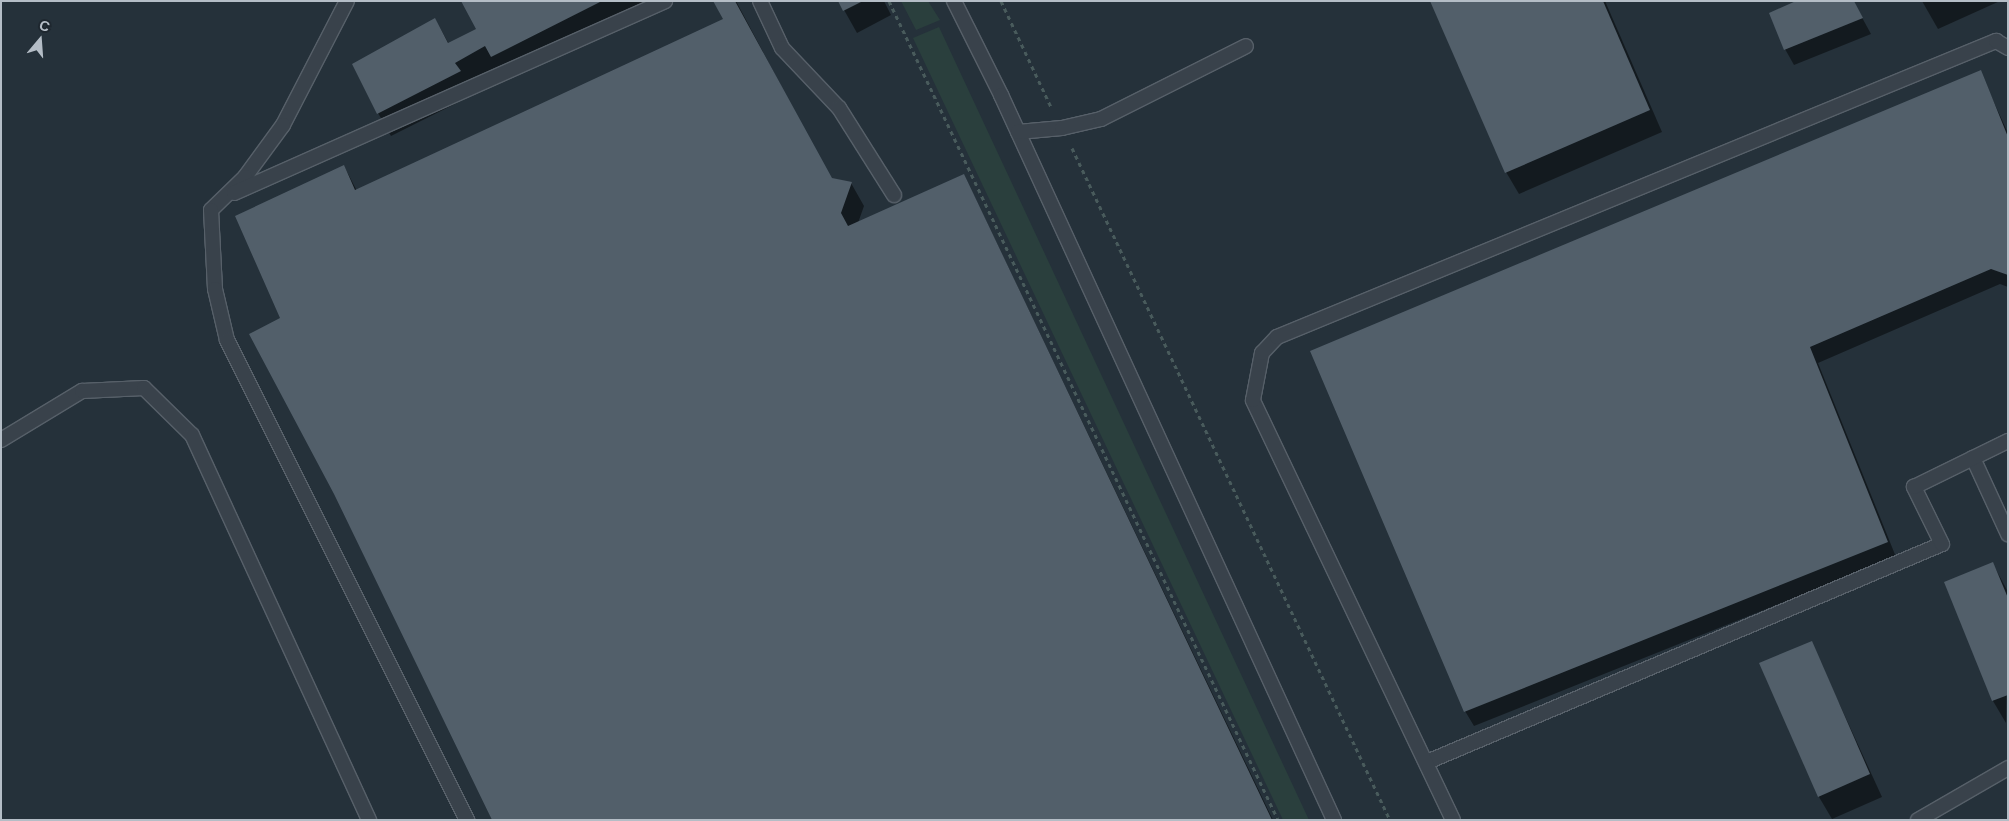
<!DOCTYPE html>
<meta charset="utf-8">
<style>
body{margin:0}
#map{position:relative;width:2009px;height:821px;overflow:hidden;background:#25313a;font-family:"Work Sans",sans-serif}
div>[style]{position:absolute}
[style*='--x']{left:calc(var(--x)*1px);top:calc(var(--y)*1px);width:calc(var(--w)*1px);rotate:calc(var(--a)*1deg)}
.green>*{inset:0;background:#2a3f3d}
.shadow>*{inset:0;background:#0007}
.building>*{inset:0;background:#525f6a}
.path>*{height:3px;margin-top:-1.5px;transform-origin:0;background:repeating-linear-gradient(90deg,#495b5c 0 4px,transparent 0 8px)}
.roads{filter:drop-shadow(1px 0 #576069) drop-shadow(-1px 0 #576069) drop-shadow(0 1px #576069) drop-shadow(0 -1px #576069)}
.lane>*{height:14px;margin:-7px;padding:0 7px;transform-origin:7px;border-radius:7px;background:#39424b}
span{translate:-50% -50%;white-space:nowrap;text-align:center;line-height:1.15;-webkit-text-stroke:4px #1e272f;paint-order:stroke}
.frame{position:absolute;inset:0;border:2px solid #b4bdc6;pointer-events:none}
.north{position:absolute;left:15px;top:15px;width:50px;height:50px;-webkit-text-stroke:4px #1e272f;paint-order:stroke;rotate:18deg;font-size:14px;font-weight:700;line-height:20px;text-align:center;color:#b4bdc6}
.north::after{content:'';display:block;margin:auto;width:18px;height:22px;background:#b4bdc6;clip-path:polygon(50% 0,100% 100%,50% 72%,0 100%)}
</style>
<div id="map">
<div class="green">
<div style="clip-path:polygon(901px 1px,928px 1px,940px 20px,916px 30px)"></div>
<div style="clip-path:polygon(939px 27px,1309px 820px,1283px 820px,913px 38px)"></div>
</div>
<div class="shadow">
<div style="clip-path:polygon(463px 1px,660px 1px,391px 136px,378px 113px,435px 19px,449px 44px,478px 30px)"></div>
<div style="clip-path:polygon(713px 1px,736px 1px,831px 180px,851px 183px,864px 206px,858px 223px,964px 175px,1273px 820px,492px 820px,282px 318px,344px 166px,357px 191px,725px 20px)"></div>
<div style="clip-path:polygon(839px 1px,884px 1px,891px 15px,857px 33px)"></div>
<div style="clip-path:polygon(1431px 1px,1605px 1px,1662px 132px,1519px 194px,1506px 172px)"></div>
<div style="clip-path:polygon(1853px 1px,1871px 34px,1794px 65px,1785px 49px)"></div>
<div style="clip-path:polygon(1922px 1px,2000px 1px,1938px 29px)"></div>
<div style="clip-path:polygon(1980px 72px,2008px 133px,2008px 287px,2000px 284px,1818px 363px,1896px 557px,1474px 726px,1465px 711px)"></div>
<div style="clip-path:polygon(1993px 564px,2008px 592px,2006px 723px,1993px 701px,1946px 583px)"></div>
<div style="clip-path:polygon(1811px 642px,1882px 797px,1832px 819px,1819px 797px)"></div>
</div>
<div class="building">
<div style="clip-path:polygon(461px 1px,602px 1px,491px 57px,485px 46px,455px 63px,461px 71px,377px 114px,352px 64px,435px 18px,448px 43px,476px 29px)"></div>
<div style="clip-path:polygon(713px 1px,735px 1px,832px 178px,852px 182px,841px 213px,848px 226px,964px 174px,1272px 820px,492px 820px,334px 494px,249px 334px,280px 318px,235px 216px,344px 165px,355px 190px,723px 19px)"></div>
<div style="clip-path:polygon(838px 1px,863px 1px,843px 11px)"></div>
<div style="clip-path:polygon(1430px 1px,1603px 1px,1650px 110px,1505px 173px)"></div>
<div style="clip-path:polygon(1796px 1px,1854px 1px,1863px 18px,1784px 50px,1769px 13px)"></div>
<div style="clip-path:polygon(1981px 70px,2008px 137px,2008px 275px,1991px 269px,1810px 347px,1888px 542px,1464px 712px,1310px 351px)"></div>
<div style="clip-path:polygon(1993px 562px,2008px 598px,2008px 695px,1992px 701px,1944px 582px)"></div>
<div style="clip-path:polygon(1812px 641px,1870px 774px,1818px 797px,1759px 663px)"></div>
</div>
<div class="path">
<div style="--x:889;--y:1;--w:907;--a:64.59"></div>
<div style="--x:1001;--y:1;--w:117;--a:64.7"></div>
<div style="--x:1072;--y:148;--w:743;--a:64.68"></div>
</div>
<div class="roads">
<div class="lane">
<div style="--x:347;--y:1;--w:140;--a:117.3"></div>
<div style="--x:283;--y:125;--w:64;--a:126.2"></div>
<div style="--x:245;--y:177;--w:47;--a:135.9"></div>
<div style="--x:211;--y:210;--w:79;--a:87.1"></div>
<div style="--x:215;--y:289;--w:52;--a:76.8"></div>
<div style="--x:227;--y:340;--w:537;--a:63.43"></div>
<div style="--x:760;--y:1;--w:52;--a:64.9"></div>
<div style="--x:782;--y:48;--w:83;--a:46.5"></div>
<div style="--x:839;--y:108;--w:103;--a:57.7"></div>
<div style="--x:954;--y:1;--w:105;--a:63.4"></div>
<div style="--x:1001;--y:95;--w:798;--a:65.33"></div>
<div style="--x:1018;--y:132;--w:44;--a:-5.2"></div>
<div style="--x:1062;--y:128;--w:40;--a:-13"></div>
<div style="--x:1101;--y:119;--w:162;--a:-26.7"></div>
<div style="--x:234;--y:193;--w:472;--a:-24"></div>
<div style="--x:1;--y:440;--w:95;--a:-31.2"></div>
<div style="--x:82;--y:391;--w:62;--a:-2.8"></div>
<div style="--x:144;--y:388;--w:67;--a:44.4"></div>
<div style="--x:192;--y:435;--w:424;--a:65.3"></div>
<div style="--x:1973;--y:458;--w:84;--a:65.3"></div>
<div style="--x:1427;--y:762;--w:559;--a:-22.94"></div>
<div style="--x:1942;--y:544;--w:64;--a:-116.2"></div>
<div style="--x:1914;--y:487;--w:105;--a:-26.1"></div>
<div style="--x:1453;--y:820;--w:465;--a:-115.5"></div>
<div style="--x:1253;--y:400;--w:48;--a:-79.2"></div>
<div style="--x:1262;--y:353;--w:22;--a:-47"></div>
<div style="--x:1277;--y:337;--w:778;--a:-22.38"></div>
<div style="--x:1996;--y:41;--w:14;--a:30"></div>
<div style="--x:1918;--y:820;--w:104;--a:-30"></div>
</div>
</div>
<div class="frame"></div>
<div class="north">С</div>
</div>
